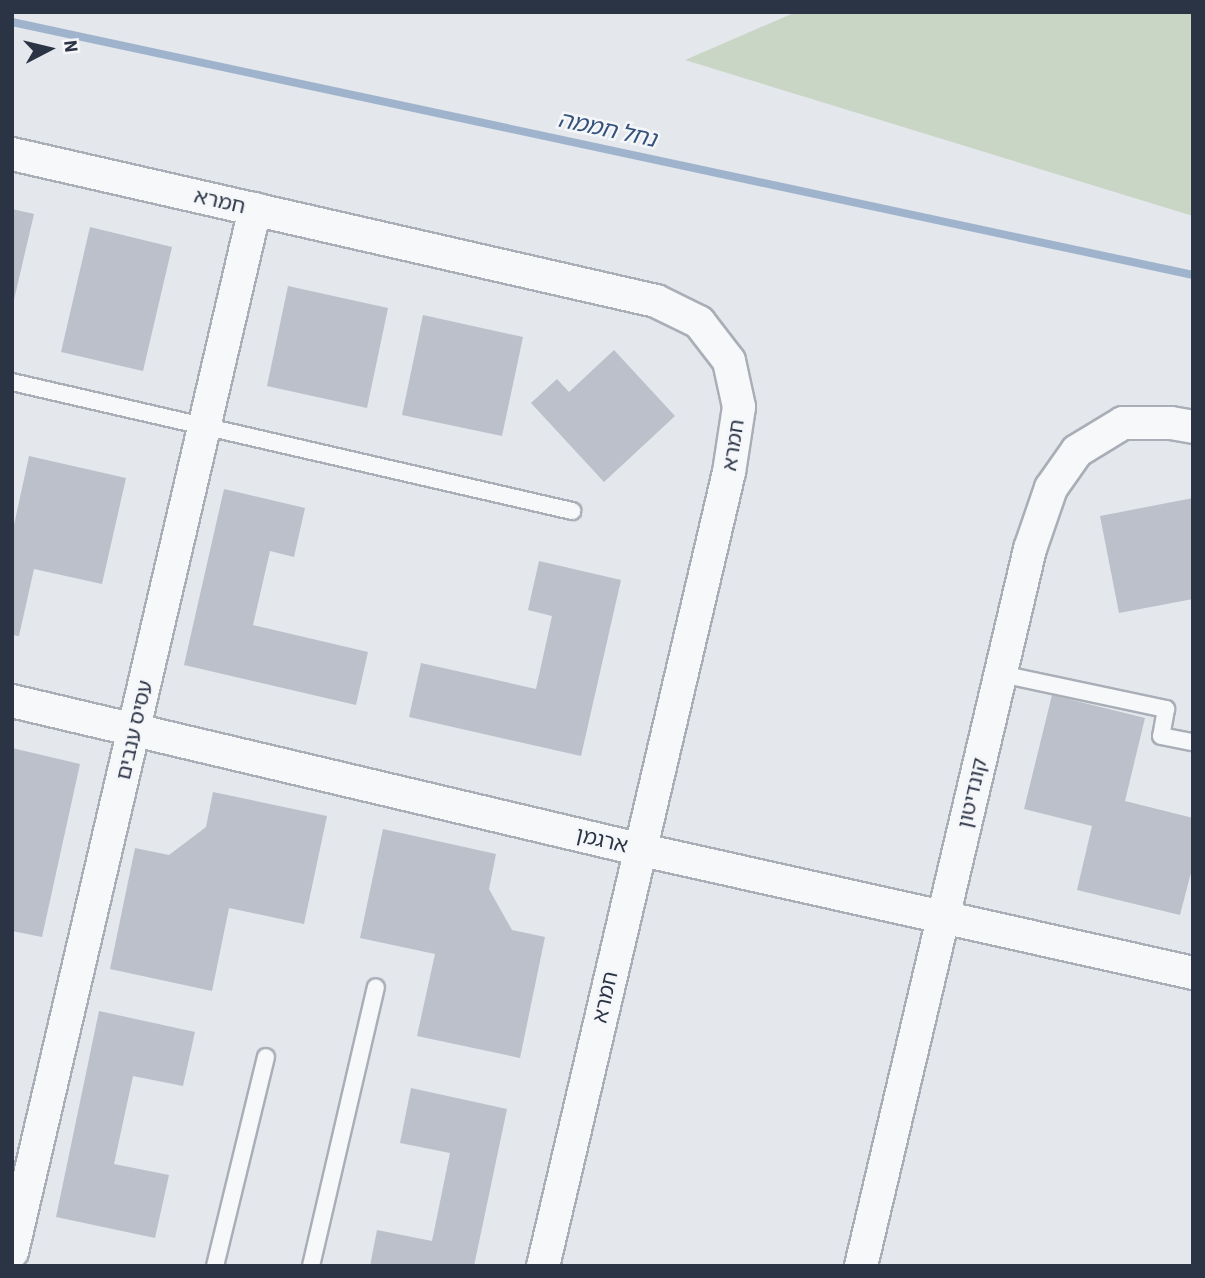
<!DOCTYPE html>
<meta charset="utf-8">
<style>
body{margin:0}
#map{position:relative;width:1205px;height:1278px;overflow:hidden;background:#e4e7ec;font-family:"Source Sans 3","Noto Sans Hebrew",sans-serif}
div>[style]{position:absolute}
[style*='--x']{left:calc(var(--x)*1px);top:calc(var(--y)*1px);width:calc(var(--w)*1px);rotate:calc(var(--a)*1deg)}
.green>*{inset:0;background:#c9d6c5}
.stream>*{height:8px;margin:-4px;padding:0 4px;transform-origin:4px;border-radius:4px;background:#9fb4cc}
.building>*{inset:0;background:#bbc0ca}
.roads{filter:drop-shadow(2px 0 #a9aeb7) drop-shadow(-2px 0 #a9aeb7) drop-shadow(0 2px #a9aeb7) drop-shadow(0 -2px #a9aeb7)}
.service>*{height:16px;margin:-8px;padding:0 8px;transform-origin:8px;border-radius:8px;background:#f7f8fa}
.minor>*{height:32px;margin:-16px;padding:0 16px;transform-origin:16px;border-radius:16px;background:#f7f8fa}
span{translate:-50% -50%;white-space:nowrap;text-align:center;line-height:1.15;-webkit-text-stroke:5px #f4f6f9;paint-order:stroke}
.street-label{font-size:21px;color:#2b3445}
.water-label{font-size:23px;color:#34527a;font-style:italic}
.frame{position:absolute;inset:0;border:14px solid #2b3445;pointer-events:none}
.north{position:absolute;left:14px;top:14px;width:70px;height:70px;-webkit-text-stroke:5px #f4f6f9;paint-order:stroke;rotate:83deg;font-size:19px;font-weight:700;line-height:28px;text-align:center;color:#2b3445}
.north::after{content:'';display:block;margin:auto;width:24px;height:32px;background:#2b3445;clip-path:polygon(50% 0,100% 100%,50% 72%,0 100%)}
</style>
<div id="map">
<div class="green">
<div style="clip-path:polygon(796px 12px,1193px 12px,1193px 216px,685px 60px)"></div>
</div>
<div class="stream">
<div style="--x:12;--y:22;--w:1208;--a:12.09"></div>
</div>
<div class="building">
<div style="clip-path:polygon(12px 209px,34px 214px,13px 304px,12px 304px)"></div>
<div style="clip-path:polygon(90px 227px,172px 247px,143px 371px,61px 352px)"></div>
<div style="clip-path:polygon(288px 286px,388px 308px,367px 408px,267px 386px)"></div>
<div style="clip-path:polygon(423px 315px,523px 337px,502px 436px,402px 415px)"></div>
<div style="clip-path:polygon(614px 350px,675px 416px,604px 482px,531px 403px,557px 379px,569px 392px)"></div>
<div style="clip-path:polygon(29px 456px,126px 478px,102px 584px,34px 569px,19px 636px,12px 635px,12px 534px)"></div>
<div style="clip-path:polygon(224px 489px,305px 508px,294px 557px,270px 551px,253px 625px,368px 652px,356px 705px,184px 665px)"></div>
<div style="clip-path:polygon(1193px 498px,1193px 599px,1119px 613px,1100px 516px)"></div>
<div style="clip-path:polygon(539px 561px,621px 580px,581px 756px,409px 717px,421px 663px,536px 689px,552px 616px,528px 610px)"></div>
<div style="clip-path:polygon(1052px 695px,1145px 718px,1125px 801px,1193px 818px,1193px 865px,1180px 915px,1077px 890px,1092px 826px,1024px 809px)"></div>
<div style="clip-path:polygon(12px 748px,80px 764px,42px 937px,12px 931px)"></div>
<div style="clip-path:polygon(213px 792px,327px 816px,304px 924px,229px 908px,212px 991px,110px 969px,135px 848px,169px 855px,206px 827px)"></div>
<div style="clip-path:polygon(383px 829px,496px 854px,489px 889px,512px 930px,545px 937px,520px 1058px,417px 1036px,435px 954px,360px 938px)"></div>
<div style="clip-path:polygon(99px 1011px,195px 1032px,183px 1086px,133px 1076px,114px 1164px,169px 1175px,155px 1238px,56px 1217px)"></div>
<div style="clip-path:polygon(411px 1088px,507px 1109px,474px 1266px,370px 1266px,377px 1230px,432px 1241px,450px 1153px,400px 1143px)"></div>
</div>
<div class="roads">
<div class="service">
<div style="--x:12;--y:382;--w:575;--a:12.97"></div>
<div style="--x:1001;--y:674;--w:169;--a:12"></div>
<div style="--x:1166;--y:709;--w:27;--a:100"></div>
<div style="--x:1161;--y:736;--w:33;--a:11"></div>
<div style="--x:215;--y:1266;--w:215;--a:-76.3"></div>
<div style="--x:311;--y:1266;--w:286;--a:-76.9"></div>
</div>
<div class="minor">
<div style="--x:12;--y:154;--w:661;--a:12.86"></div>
<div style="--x:656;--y:301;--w:48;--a:26"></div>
<div style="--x:699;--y:322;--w:49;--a:52.4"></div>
<div style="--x:729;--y:361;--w:47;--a:77.7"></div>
<div style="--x:739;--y:407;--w:66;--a:98.7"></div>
<div style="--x:729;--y:472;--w:815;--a:103.18"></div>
<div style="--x:12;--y:701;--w:643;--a:13.3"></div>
<div style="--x:638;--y:849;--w:569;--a:12.59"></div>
<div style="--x:12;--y:1252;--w:1071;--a:-76.89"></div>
<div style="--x:861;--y:1266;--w:737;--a:-76.74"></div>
<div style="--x:1030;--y:549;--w:65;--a:-71"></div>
<div style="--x:1051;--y:488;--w:45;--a:-54.9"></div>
<div style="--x:1077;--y:451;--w:54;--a:-31.3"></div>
<div style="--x:1123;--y:423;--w:48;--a:0"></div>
<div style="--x:1171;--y:423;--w:22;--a:10"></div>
</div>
</div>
<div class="street-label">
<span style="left:220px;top:201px;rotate:13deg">חמרא</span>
<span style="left:733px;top:445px;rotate:-81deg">חמרא</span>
<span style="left:134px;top:730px;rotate:-77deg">עסיס ענבים</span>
<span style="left:972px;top:793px;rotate:-77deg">קונדיטון</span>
<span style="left:602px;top:840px;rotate:13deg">ארגמן</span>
<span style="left:605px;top:997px;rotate:-77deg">חמרא</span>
</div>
<div class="water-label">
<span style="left:607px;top:130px;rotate:12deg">נחל חממה</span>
</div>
<div class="frame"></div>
<div class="north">N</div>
</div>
